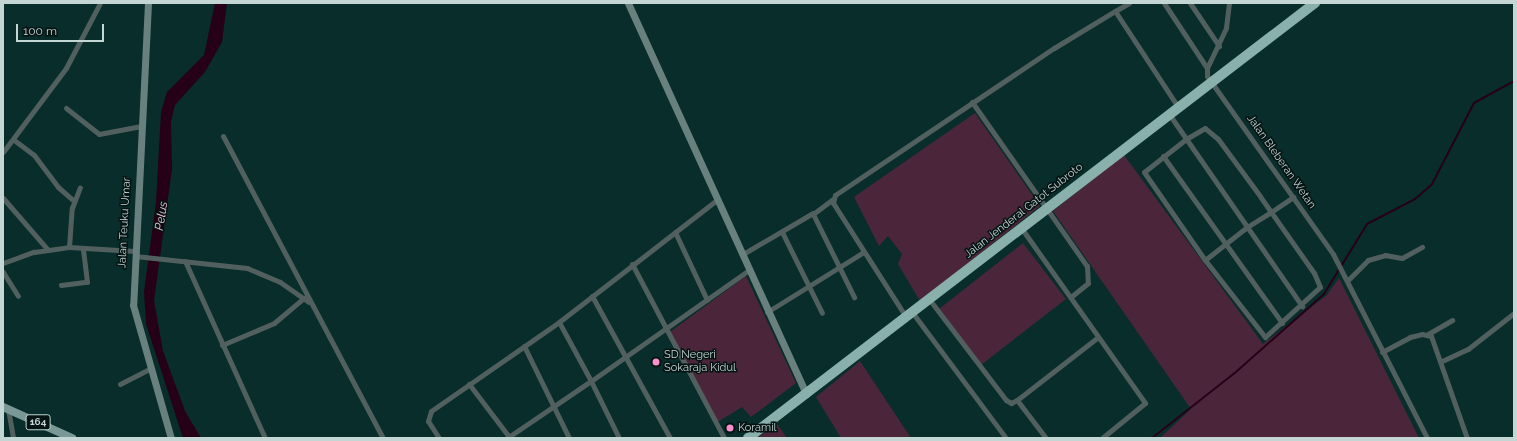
<!DOCTYPE html>
<style>
body{margin:0}
#map{position:relative;width:1517px;height:441px;overflow:hidden;background:#082d2b;font-family:Raleway,sans-serif}
div>[style]{position:absolute}
[style*='--x']{left:calc(var(--x)*1px);top:calc(var(--y)*1px);width:calc(var(--w)*1px);rotate:calc(var(--a)*1deg)}
.green>*{inset:0;background:#4b263b}
.water>*{inset:0;background:#250017}
.stream>*{height:2px;margin:-1px;padding:0 1px;transform-origin:1px;border-radius:1px;background:#250017}
.street>*{height:5px;margin:-2.5px;padding:0 2.5px;transform-origin:2.5px;border-radius:2.5px;background:#51605f}
.secondary>*{height:7px;margin:-3.5px;padding:0 3.5px;transform-origin:3.5px;border-radius:3.5px;background:#69817e}
.primary>*{height:8px;margin:-4px;padding:0 4px;transform-origin:4px;border-radius:4px;background:#7a9996}
.highway>*{height:10px;margin:-5px;padding:0 5px;transform-origin:5px;border-radius:5px;background:#8ab0ac}
.dots>*{width:11px;height:11px;translate:-50% -50%;box-sizing:border-box;border:2px solid #051312;border-radius:50%}
span{translate:-50% -50%;white-space:nowrap;text-align:center;line-height:1.15;-webkit-text-stroke:3px #051312;paint-order:stroke}
.shield-label span{padding:1px 3px;background:#051312;border:1px solid;border-radius:3px;-webkit-text-stroke-width:0}
.shield-label{font-size:10px;color:#c3d6d4;font-weight:700}
.street-label{font-size:11px;color:#c3d6d4}
.poi-label{font-size:11px;color:#c3d6d4}
.left{translate:0 -50%;text-align:left}
.water-label{font-size:12px;color:#f7c4df;font-style:italic}
.frame{position:absolute;inset:0;border:4px solid #c3d6d4;pointer-events:none}
.scale{position:absolute;left:16px;top:24px;width:88px;height:18px;box-sizing:border-box;border:2px solid #c3d6d4;border-top:0;padding-left:5px;font-size:12px;line-height:14px;white-space:nowrap;color:#c3d6d4;-webkit-text-stroke:3px #051312;paint-order:stroke}
</style>
<div id="map">
<div class="green">
<div style="clip-path:polygon(975px 113px,1040px 206px,920px 301px,898px 264px,902px 254px,888px 236px,879px 246px,854px 197px)"></div>
<div style="clip-path:polygon(1124px 155px,1263px 344px,1327px 295px,1339px 278px,1419px 438px,1160px 438px,1191px 409px,1053px 211px)"></div>
<div style="clip-path:polygon(1023px 243px,1066px 299px,981px 365px,939px 309px)"></div>
<div style="clip-path:polygon(746px 276px,796px 383px,751px 417px,742px 407px,716px 423px,670px 332px)"></div>
<div style="clip-path:polygon(860px 361px,911px 438px,841px 438px,816px 397px)"></div>
<div style="clip-path:polygon(777px 424px,787px 438px,757px 438px)"></div>
</div>
<div class="water">
<div style="clip-path:polygon(215px 3px,227px 3px,222px 42px,205px 72px,175px 105px,171px 121px,172px 169px,154px 301px,163px 351px,185px 411px,201px 438px,183px 438px,146px 324px,144px 292px,156px 202px,161px 112px,167px 92px,204px 55px)"></div>
</div>
<div class="stream">
<div style="--x:1152;--y:438;--w:108;--a:-38.2"></div>
<div style="--x:1237;--y:371;--w:116;--a:-41.5"></div>
<div style="--x:1324;--y:294;--w:82;--a:-58.4"></div>
<div style="--x:1367;--y:224;--w:54;--a:-27.5"></div>
<div style="--x:1415;--y:199;--w:23;--a:-41"></div>
<div style="--x:1432;--y:184;--w:91;--a:-62.6"></div>
<div style="--x:1474;--y:103;--w:46;--a:-28.8"></div>
</div>
<div class="street">
<div style="--x:1129;--y:3;--w:16;--a:150"></div>
<div style="--x:1115;--y:11;--w:115;--a:56.7"></div>
<div style="--x:1164;--y:3;--w:78;--a:56.5"></div>
<div style="--x:1190;--y:3;--w:52;--a:56"></div>
<div style="--x:1229;--y:3;--w:25;--a:97"></div>
<div style="--x:1226;--y:28;--w:44;--a:115.4"></div>
<div style="--x:1207;--y:68;--w:8;--a:90"></div>
<div style="--x:1207;--y:76;--w:218;--a:54.7"></div>
<div style="--x:1333;--y:254;--w:207;--a:62.9"></div>
<div style="--x:972;--y:102;--w:200;--a:55"></div>
<div style="--x:1087;--y:266;--w:17;--a:87"></div>
<div style="--x:1088;--y:283;--w:21;--a:141"></div>
<div style="--x:66;--y:108;--w:42;--a:38.2"></div>
<div style="--x:99;--y:134;--w:43;--a:-10.8"></div>
<div style="--x:1169;--y:114;--w:234;--a:55.3"></div>
<div style="--x:223;--y:136;--w:342;--a:62.1"></div>
<div style="--x:14;--y:140;--w:25;--a:37"></div>
<div style="--x:34;--y:155;--w:40;--a:53"></div>
<div style="--x:58;--y:187;--w:21;--a:41"></div>
<div style="--x:3;--y:152;--w:105;--a:-53.1"></div>
<div style="--x:66;--y:68;--w:73;--a:-62.4"></div>
<div style="--x:1163;--y:156;--w:205;--a:54.5"></div>
<div style="--x:3;--y:198;--w:69;--a:49.1"></div>
<div style="--x:833;--y:199;--w:25;--a:143"></div>
<div style="--x:813;--y:214;--w:93;--a:63.7"></div>
<div style="--x:1022;--y:229;--w:213;--a:54.7"></div>
<div style="--x:1145;--y:403;--w:55;--a:140.9"></div>
<div style="--x:675;--y:232;--w:75;--a:64.8"></div>
<div style="--x:782;--y:232;--w:90;--a:63.7"></div>
<div style="--x:69;--y:247;--w:39;--a:-86"></div>
<div style="--x:72;--y:208;--w:22;--a:-69"></div>
<div style="--x:743;--y:254;--w:81;--a:-30.4"></div>
<div style="--x:135;--y:256;--w:113;--a:6.1"></div>
<div style="--x:247;--y:268;--w:36;--a:23"></div>
<div style="--x:280;--y:282;--w:35;--a:35"></div>
<div style="--x:1205;--y:260;--w:98;--a:52.1"></div>
<div style="--x:1265;--y:337;--w:74;--a:-42.3"></div>
<div style="--x:1320;--y:287;--w:15;--a:-113"></div>
<div style="--x:1314;--y:273;--w:75;--a:-125.2"></div>
<div style="--x:1271;--y:212;--w:19;--a:-125"></div>
<div style="--x:1260;--y:196;--w:71;--a:-126.4"></div>
<div style="--x:1218;--y:139;--w:17;--a:-140"></div>
<div style="--x:1205;--y:128;--w:22;--a:150"></div>
<div style="--x:1186;--y:139;--w:53;--a:141.8"></div>
<div style="--x:1144;--y:172;--w:107;--a:55.3"></div>
<div style="--x:1205;--y:260;--w:53;--a:-38.2"></div>
<div style="--x:1247;--y:227;--w:28;--a:-32"></div>
<div style="--x:1271;--y:212;--w:27;--a:-34"></div>
<div style="--x:185;--y:261;--w:194;--a:65.7"></div>
<div style="--x:3;--y:263;--w:33;--a:-20"></div>
<div style="--x:34;--y:252;--w:35;--a:-8"></div>
<div style="--x:69;--y:247;--w:66;--a:3.5"></div>
<div style="--x:632;--y:264;--w:197;--a:62.1"></div>
<div style="--x:3;--y:272;--w:28;--a:58"></div>
<div style="--x:1348;--y:280;--w:28;--a:-45"></div>
<div style="--x:1368;--y:260;--w:18;--a:-16"></div>
<div style="--x:1385;--y:255;--w:17;--a:10"></div>
<div style="--x:1402;--y:258;--w:23;--a:-29"></div>
<div style="--x:61;--y:285;--w:26;--a:-7"></div>
<div style="--x:87;--y:282;--w:33;--a:-97"></div>
<div style="--x:592;--y:296;--w:162;--a:61.2"></div>
<div style="--x:929;--y:299;--w:127;--a:52.7"></div>
<div style="--x:1006;--y:400;--w:6;--a:31"></div>
<div style="--x:1011;--y:403;--w:7;--a:-27"></div>
<div style="--x:1017;--y:400;--w:48;--a:52.7"></div>
<div style="--x:767;--y:312;--w:112;--a:-31.8"></div>
<div style="--x:912;--y:312;--w:157;--a:53.3"></div>
<div style="--x:906;--y:317;--w:135;--a:-122.6"></div>
<div style="--x:833;--y:203;--w:8;--a:-76"></div>
<div style="--x:835;--y:195;--w:264;--a:-33.9"></div>
<div style="--x:1054;--y:48;--w:71;--a:-31.2"></div>
<div style="--x:1428;--y:334;--w:28;--a:-30"></div>
<div style="--x:222;--y:345;--w:56;--a:-22.9"></div>
<div style="--x:274;--y:323;--w:39;--a:-40"></div>
<div style="--x:524;--y:346;--w:102;--a:63.9"></div>
<div style="--x:1382;--y:352;--w:32;--a:-28"></div>
<div style="--x:1410;--y:337;--w:12;--a:-14"></div>
<div style="--x:1422;--y:334;--w:9;--a:13"></div>
<div style="--x:1431;--y:336;--w:108;--a:70.6"></div>
<div style="--x:1442;--y:361;--w:29;--a:-25"></div>
<div style="--x:1468;--y:349;--w:58;--a:-38"></div>
<div style="--x:120;--y:384;--w:34;--a:-27"></div>
<div style="--x:469;--y:384;--w:68;--a:52.8"></div>
<div style="--x:1017;--y:400;--w:101;--a:-37.8"></div>
<div style="--x:8;--y:409;--w:29;--a:80"></div>
<div style="--x:439;--y:438;--w:20;--a:-123"></div>
<div style="--x:428;--y:421;--w:10;--a:-73"></div>
<div style="--x:431;--y:411;--w:156;--a:-34.8"></div>
<div style="--x:507;--y:438;--w:102;--a:-34.2"></div>
<div style="--x:591;--y:381;--w:67;--a:-118.5"></div>
<div style="--x:559;--y:322;--w:201;--a:-37.7"></div>
<div style="--x:619;--y:438;--w:64;--a:-116.2"></div>
<div style="--x:591;--y:381;--w:193;--a:-35.1"></div>
</div>
<div class="secondary">
<div style="--x:148;--y:3;--w:302;--a:92.8"></div>
<div style="--x:133;--y:305;--w:138;--a:74.1"></div>
<div style="--x:628;--y:3;--w:430;--a:65.5"></div>
</div>
<div class="primary">
<div style="--x:3;--y:407;--w:76;--a:24.2"></div>
</div>
<div class="highway">
<div style="--x:748;--y:438;--w:715;--a:-37.5"></div>
</div>
<div class="dots">
<div style="left:656px;top:362px;background:#f890cc"></div>
<div style="left:730px;top:428px;background:#f890cc"></div>
</div>
<div class="shield-label">
<span style="left:38px;top:422px">164</span>
</div>
<div class="street-label">
<span style="left:1281px;top:162px;rotate:55deg">Jalan Bleberan Wetan</span>
<span style="left:1024px;top:211px;rotate:-38deg">Jalan Jenderal Gatot Subroto</span>
<span style="left:125px;top:223px;rotate:-87deg">Jalan Teuku Umar</span>
</div>
<div class="poi-label">
<span class="left" style="left:664px;top:362px">SD Negeri<br>Sokaraja Kidul</span>
<span class="left" style="left:738px;top:428px">Koramil</span>
</div>
<div class="water-label">
<span style="left:162px;top:216px;rotate:-81deg">Pelus</span>
</div>
<div class="frame"></div>
<div class="scale">100 m</div>
</div>
